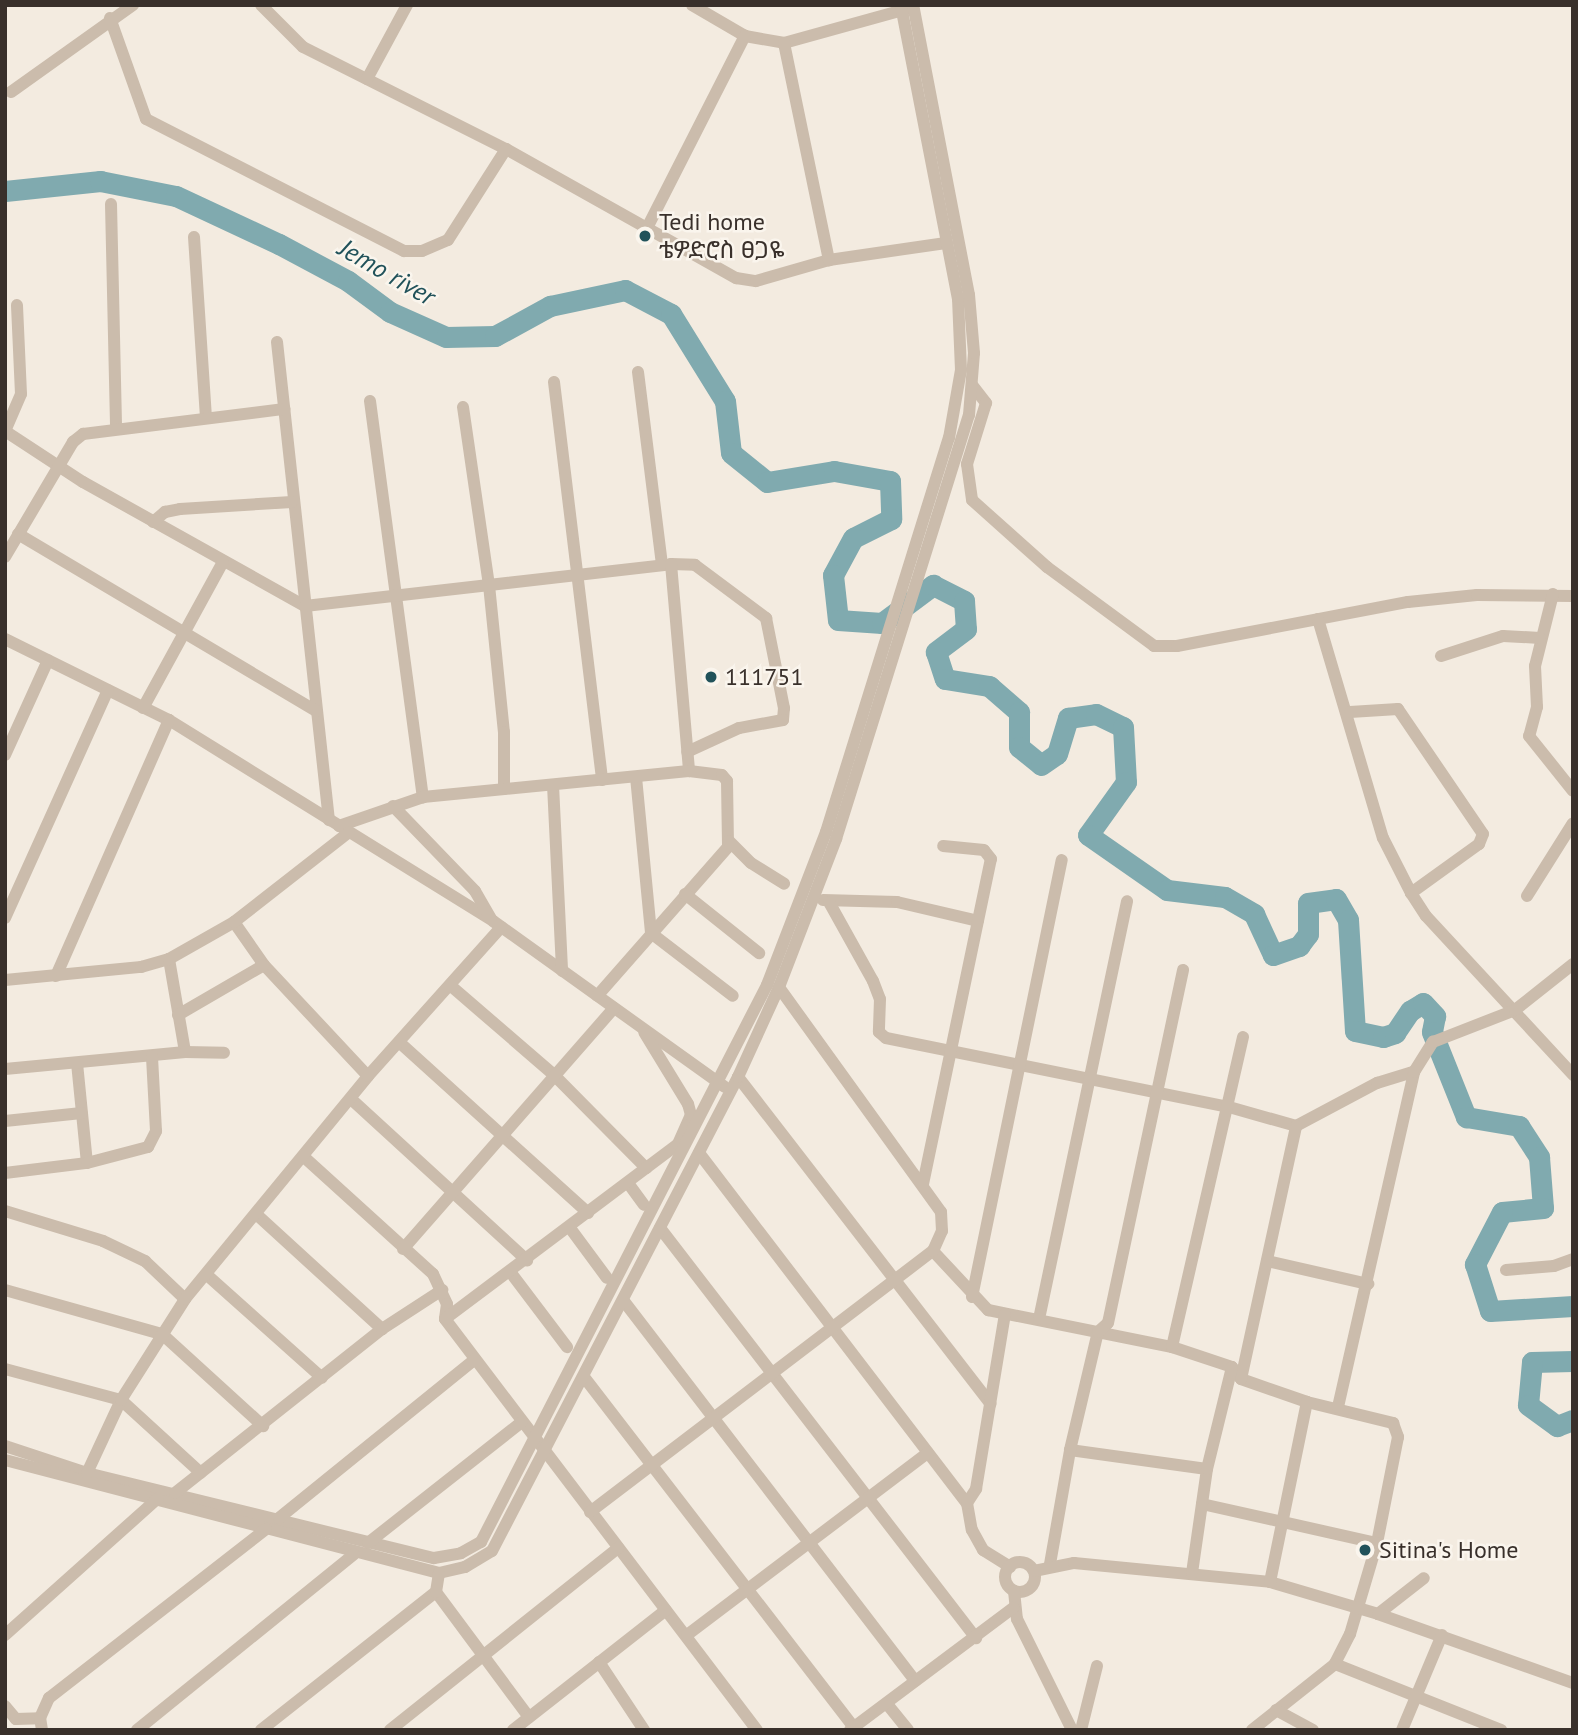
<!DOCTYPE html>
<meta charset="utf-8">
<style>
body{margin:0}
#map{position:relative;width:1578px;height:1735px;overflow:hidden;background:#f3ebe0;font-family:"PT Sans","Noto Sans Ethiopic",sans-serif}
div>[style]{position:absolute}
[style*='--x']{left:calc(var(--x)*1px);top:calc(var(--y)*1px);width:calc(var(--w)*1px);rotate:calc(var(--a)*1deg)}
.river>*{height:21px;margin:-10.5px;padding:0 10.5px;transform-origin:10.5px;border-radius:10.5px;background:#80aaaf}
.street>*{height:12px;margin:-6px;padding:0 6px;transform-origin:6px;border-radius:6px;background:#cbbcac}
.street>.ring{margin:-6px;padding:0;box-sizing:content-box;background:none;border:12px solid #cbbcac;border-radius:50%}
.dots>*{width:19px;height:19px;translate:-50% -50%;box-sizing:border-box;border:4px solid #faf5ed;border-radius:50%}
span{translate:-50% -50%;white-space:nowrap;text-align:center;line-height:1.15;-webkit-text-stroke:5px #faf5ed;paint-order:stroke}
.poi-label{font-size:24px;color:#39302b}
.left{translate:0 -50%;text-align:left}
.water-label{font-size:26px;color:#21525a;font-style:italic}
.frame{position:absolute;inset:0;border:7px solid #39302b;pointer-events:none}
</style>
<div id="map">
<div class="river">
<div style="--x:5;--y:191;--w:96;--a:-6"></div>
<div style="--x:100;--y:181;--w:77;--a:11.2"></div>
<div style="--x:176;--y:196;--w:114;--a:25"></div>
<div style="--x:279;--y:244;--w:78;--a:28.2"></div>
<div style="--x:348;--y:281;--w:52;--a:36.4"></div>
<div style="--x:390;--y:312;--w:61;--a:24.1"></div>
<div style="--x:446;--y:337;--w:49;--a:-1.2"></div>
<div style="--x:495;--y:336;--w:63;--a:-28.6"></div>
<div style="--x:550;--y:306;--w:77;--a:-12"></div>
<div style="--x:625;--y:290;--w:52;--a:27.6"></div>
<div style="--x:671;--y:314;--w:102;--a:58.2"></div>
<div style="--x:725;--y:401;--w:52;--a:83.4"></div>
<div style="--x:731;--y:453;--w:46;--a:38.9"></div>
<div style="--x:767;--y:482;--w:68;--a:-9.3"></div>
<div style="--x:834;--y:471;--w:57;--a:10.1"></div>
<div style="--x:890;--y:481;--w:38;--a:88"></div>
<div style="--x:891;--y:519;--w:42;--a:153.4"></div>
<div style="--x:853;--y:538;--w:42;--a:118.4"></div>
<div style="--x:833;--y:575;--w:45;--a:83.7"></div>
<div style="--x:838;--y:620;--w:44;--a:3.9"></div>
<div style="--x:882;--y:623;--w:64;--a:-36.7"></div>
<div style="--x:933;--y:585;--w:35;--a:27"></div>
<div style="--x:964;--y:601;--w:28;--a:86"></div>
<div style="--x:966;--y:629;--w:38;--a:143"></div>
<div style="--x:936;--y:652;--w:28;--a:72"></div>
<div style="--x:945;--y:679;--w:45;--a:9"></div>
<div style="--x:989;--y:686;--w:40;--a:41"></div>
<div style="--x:1019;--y:712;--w:35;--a:90"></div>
<div style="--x:1019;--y:747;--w:28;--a:39"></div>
<div style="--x:1041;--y:765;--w:19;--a:-35"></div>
<div style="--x:1057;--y:754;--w:38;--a:-73"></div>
<div style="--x:1068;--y:718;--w:28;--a:-8"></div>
<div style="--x:1096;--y:714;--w:30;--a:26"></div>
<div style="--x:1123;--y:727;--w:55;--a:86.9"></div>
<div style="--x:1126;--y:782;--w:65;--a:125.6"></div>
<div style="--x:1088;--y:835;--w:96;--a:34.8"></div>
<div style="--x:1167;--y:890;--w:58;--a:6.9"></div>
<div style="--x:1225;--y:897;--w:34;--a:30"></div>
<div style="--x:1254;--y:914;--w:45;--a:65.1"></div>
<div style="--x:1273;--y:955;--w:28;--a:-19"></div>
<div style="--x:1299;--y:946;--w:15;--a:-53"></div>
<div style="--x:1308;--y:934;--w:31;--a:-90"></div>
<div style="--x:1308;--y:903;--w:28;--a:-8"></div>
<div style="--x:1336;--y:899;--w:24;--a:60"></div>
<div style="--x:1348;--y:920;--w:111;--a:86.4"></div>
<div style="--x:1355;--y:1031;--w:29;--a:12"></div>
<div style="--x:1383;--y:1037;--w:13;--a:-18"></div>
<div style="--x:1395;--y:1033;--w:27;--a:-56"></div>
<div style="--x:1410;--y:1011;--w:15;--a:-32"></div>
<div style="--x:1423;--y:1003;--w:18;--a:47"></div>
<div style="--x:1435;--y:1016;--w:16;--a:101"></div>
<div style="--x:1432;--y:1032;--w:92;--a:68.2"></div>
<div style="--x:1466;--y:1117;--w:54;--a:9.6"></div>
<div style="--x:1519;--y:1126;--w:37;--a:57"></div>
<div style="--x:1539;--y:1157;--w:51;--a:85.5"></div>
<div style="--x:1543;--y:1208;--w:41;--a:174.4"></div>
<div style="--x:1502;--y:1212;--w:59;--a:117.4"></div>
<div style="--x:1475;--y:1264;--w:49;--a:72.3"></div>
<div style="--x:1490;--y:1311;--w:83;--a:-3.4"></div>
<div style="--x:1573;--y:1361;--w:41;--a:178.6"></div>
<div style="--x:1532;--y:1362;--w:43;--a:95.3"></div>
<div style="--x:1528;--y:1405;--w:36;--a:36"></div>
<div style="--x:1557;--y:1426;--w:17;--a:-21"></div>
</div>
<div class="street">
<div style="--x:261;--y:5;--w:59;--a:45"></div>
<div style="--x:303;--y:47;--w:227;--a:26.7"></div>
<div style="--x:506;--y:149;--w:264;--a:29.3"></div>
<div style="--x:736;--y:278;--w:20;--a:9"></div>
<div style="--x:756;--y:281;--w:76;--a:-16"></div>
<div style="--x:829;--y:260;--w:118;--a:-8.3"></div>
<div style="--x:692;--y:5;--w:61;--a:30.3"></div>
<div style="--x:745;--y:36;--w:40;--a:10"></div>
<div style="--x:784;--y:43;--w:131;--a:-15.5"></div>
<div style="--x:110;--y:18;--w:107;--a:70.4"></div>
<div style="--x:146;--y:119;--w:290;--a:27.1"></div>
<div style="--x:404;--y:251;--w:18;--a:0"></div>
<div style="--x:422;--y:251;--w:28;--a:-23"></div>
<div style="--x:448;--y:240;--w:108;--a:-57.5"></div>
<div style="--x:784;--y:43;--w:222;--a:78.3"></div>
<div style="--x:367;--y:79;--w:84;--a:-61.6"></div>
<div style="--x:11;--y:92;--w:150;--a:-35.5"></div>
<div style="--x:111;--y:204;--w:223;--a:88.7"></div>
<div style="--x:647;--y:228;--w:216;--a:-63"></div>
<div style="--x:194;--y:237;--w:180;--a:86.2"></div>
<div style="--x:277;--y:342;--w:481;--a:83.8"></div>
<div style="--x:638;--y:372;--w:194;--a:82.9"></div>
<div style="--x:554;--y:382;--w:401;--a:83.1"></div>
<div style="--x:972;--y:385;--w:23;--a:52"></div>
<div style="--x:986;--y:403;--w:64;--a:107.3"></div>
<div style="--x:967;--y:464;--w:36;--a:82"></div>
<div style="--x:972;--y:500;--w:101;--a:41.8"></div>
<div style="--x:1047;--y:567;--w:133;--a:36.4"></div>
<div style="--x:1154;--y:646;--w:23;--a:0"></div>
<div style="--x:1177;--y:646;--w:235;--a:-10.8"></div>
<div style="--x:1408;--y:602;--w:69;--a:-5.8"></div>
<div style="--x:1477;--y:595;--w:96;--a:0.6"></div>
<div style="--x:370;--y:401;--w:400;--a:82.4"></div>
<div style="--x:463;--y:407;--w:180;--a:81.7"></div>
<div style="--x:489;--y:585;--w:148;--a:84.2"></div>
<div style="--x:504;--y:732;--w:57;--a:90"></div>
<div style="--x:5;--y:431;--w:93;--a:33.2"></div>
<div style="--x:83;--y:482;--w:254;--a:29.2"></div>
<div style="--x:305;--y:606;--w:368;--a:-6.5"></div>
<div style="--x:671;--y:564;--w:24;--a:2"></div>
<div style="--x:695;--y:565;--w:89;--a:36.7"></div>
<div style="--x:766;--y:618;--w:92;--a:78.7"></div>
<div style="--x:784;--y:708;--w:12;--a:95"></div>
<div style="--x:783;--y:720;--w:45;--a:169.7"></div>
<div style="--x:739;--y:728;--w:57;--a:155.2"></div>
<div style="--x:5;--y:431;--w:40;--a:-66.6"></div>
<div style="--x:21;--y:394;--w:89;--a:-92.6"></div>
<div style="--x:153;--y:522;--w:16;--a:-40"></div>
<div style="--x:165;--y:512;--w:15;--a:-11"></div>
<div style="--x:180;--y:509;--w:112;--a:-3.6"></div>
<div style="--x:18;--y:534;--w:347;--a:30.7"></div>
<div style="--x:5;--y:557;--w:134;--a:-59.4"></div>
<div style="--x:73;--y:442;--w:13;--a:-39"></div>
<div style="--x:83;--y:434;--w:203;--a:-7.1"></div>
<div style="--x:671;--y:564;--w:208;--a:85"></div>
<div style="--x:1553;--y:594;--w:74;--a:104"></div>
<div style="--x:1535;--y:666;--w:41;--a:87.2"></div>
<div style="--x:1537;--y:707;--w:30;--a:105"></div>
<div style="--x:1529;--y:736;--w:70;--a:51.3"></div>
<div style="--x:1318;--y:619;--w:228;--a:73.5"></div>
<div style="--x:1383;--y:838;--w:62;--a:63"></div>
<div style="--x:1411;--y:893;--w:27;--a:57"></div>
<div style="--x:1426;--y:916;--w:217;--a:47.2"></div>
<div style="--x:5;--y:639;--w:183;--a:26.3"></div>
<div style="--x:169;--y:720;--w:381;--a:31.8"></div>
<div style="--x:493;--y:921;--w:285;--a:35.6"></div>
<div style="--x:1441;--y:656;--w:65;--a:-17.9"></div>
<div style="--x:1503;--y:636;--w:37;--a:3"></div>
<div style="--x:143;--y:708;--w:166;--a:-61.3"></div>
<div style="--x:1350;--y:712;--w:48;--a:-3.6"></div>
<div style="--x:1398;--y:709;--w:151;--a:55.8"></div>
<div style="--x:1483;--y:834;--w:11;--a:112"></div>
<div style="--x:1479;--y:844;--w:84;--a:144.2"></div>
<div style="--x:5;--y:755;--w:104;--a:-65.6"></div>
<div style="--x:636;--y:777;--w:157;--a:84.5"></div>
<div style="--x:651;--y:933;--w:103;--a:37.5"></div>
<div style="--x:553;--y:785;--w:186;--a:87.2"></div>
<div style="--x:393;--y:806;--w:118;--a:46"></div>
<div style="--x:475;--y:891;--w:32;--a:60"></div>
<div style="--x:339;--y:826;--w:89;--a:-19"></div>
<div style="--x:423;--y:797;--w:267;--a:-5.6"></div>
<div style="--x:689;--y:771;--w:33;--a:7"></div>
<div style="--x:722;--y:775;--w:8;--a:50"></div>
<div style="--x:727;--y:781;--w:66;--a:89.1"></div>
<div style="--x:728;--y:847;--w:198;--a:131.3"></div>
<div style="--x:729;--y:841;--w:31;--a:45"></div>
<div style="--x:751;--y:863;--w:39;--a:32"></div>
<div style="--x:685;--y:894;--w:95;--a:38.6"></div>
<div style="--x:1527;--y:896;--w:86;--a:-57.8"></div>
<div style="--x:823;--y:900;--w:74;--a:1.5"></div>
<div style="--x:897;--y:902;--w:83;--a:13.2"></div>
<div style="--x:829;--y:902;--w:90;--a:60.9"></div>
<div style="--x:873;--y:981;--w:19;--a:69"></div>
<div style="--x:880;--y:999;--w:33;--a:92"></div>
<div style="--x:879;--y:1032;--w:9;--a:41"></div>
<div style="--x:886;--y:1038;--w:350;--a:11.4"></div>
<div style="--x:1229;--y:1107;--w:70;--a:15.8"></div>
<div style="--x:1296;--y:1126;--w:92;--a:-28"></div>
<div style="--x:1377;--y:1083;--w:39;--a:-17"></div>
<div style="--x:5;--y:918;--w:250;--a:-65.7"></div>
<div style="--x:234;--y:922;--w:52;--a:55.1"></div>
<div style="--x:264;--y:965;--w:152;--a:46.9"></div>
<div style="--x:169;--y:959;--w:94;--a:80.2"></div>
<div style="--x:56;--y:976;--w:280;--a:-66.2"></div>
<div style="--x:5;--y:980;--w:137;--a:-5.5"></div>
<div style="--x:141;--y:967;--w:29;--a:-16"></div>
<div style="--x:169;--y:959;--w:75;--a:-29.6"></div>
<div style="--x:234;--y:922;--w:146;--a:-38"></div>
<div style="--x:451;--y:986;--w:136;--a:40.8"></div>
<div style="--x:554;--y:1075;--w:131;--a:45.3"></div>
<div style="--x:178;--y:1015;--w:99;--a:-30.2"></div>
<div style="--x:399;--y:1042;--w:255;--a:42.1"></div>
<div style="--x:77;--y:1063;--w:100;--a:84.3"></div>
<div style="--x:5;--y:1069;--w:181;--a:-5.4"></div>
<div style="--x:185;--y:1052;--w:39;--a:1"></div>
<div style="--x:738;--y:1077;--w:413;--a:52.3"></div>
<div style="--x:351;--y:1099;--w:239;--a:42.5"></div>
<div style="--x:5;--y:1121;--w:77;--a:-5.9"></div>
<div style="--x:699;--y:1153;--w:441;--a:52.6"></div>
<div style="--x:967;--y:1503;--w:27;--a:80"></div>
<div style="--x:972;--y:1530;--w:23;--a:61"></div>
<div style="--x:983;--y:1550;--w:32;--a:32"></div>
<div style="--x:304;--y:1157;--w:174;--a:42.2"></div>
<div style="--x:433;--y:1274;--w:33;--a:65"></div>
<div style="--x:447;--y:1304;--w:15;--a:98"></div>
<div style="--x:445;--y:1319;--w:516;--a:52.8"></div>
<div style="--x:5;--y:1173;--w:83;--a:-7"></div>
<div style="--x:87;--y:1163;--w:63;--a:-14.7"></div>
<div style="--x:148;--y:1147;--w:18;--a:-63"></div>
<div style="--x:156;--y:1131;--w:75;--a:-93.1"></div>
<div style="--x:628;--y:1183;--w:27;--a:54"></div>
<div style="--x:923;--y:1184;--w:332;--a:-78.2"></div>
<div style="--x:991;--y:859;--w:11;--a:-128"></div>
<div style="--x:984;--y:850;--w:41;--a:-174.4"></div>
<div style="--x:5;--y:1211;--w:102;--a:17"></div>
<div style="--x:103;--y:1241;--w:47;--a:25.5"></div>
<div style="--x:145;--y:1261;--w:55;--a:43.5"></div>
<div style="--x:256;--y:1214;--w:171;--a:42.4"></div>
<div style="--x:570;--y:1228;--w:62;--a:53.5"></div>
<div style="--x:660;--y:1228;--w:518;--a:52.38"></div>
<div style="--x:403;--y:1249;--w:320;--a:-48.8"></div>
<div style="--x:933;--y:1251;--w:81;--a:47"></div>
<div style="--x:988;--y:1310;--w:188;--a:11.4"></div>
<div style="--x:1172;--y:1347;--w:63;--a:18.4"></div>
<div style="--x:1232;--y:1367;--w:15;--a:53"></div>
<div style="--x:1241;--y:1379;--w:70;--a:19.2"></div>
<div style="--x:1307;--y:1402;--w:89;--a:13.7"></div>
<div style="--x:1393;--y:1423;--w:15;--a:70"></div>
<div style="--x:1398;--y:1437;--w:108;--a:101.2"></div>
<div style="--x:1377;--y:1543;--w:95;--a:106.5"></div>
<div style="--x:1350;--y:1634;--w:34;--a:117"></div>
<div style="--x:1335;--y:1664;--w:106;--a:141.5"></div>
<div style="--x:1267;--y:1261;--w:104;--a:12.8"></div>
<div style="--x:1506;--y:1270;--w:48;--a:-4.8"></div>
<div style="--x:1554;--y:1266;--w:20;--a:-20"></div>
<div style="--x:511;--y:1273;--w:93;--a:52.9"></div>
<div style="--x:207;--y:1275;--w:154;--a:41.8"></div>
<div style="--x:5;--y:1290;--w:163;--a:15.7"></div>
<div style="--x:162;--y:1334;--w:137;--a:42.3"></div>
<div style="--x:972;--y:1297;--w:446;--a:-78.4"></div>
<div style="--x:623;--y:1300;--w:480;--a:52.5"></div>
<div style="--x:445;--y:1319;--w:291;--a:-36.9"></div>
<div style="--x:678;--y:1144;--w:32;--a:-66"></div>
<div style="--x:691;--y:1115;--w:11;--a:-105"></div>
<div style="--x:688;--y:1104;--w:84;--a:-121.4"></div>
<div style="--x:1039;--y:1319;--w:427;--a:-78.1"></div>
<div style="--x:1172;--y:1347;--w:318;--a:-77.1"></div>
<div style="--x:5;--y:1369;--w:120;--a:15"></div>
<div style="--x:121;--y:1400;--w:108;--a:42.4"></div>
<div style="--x:584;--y:1377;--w:442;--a:52.4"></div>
<div style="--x:1241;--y:1379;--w:259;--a:-77.7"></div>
<div style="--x:1338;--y:1407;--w:344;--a:-77.2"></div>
<div style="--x:1414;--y:1072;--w:36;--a:-58"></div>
<div style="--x:1433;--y:1042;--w:88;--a:-21.3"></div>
<div style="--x:1515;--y:1010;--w:74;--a:-38.4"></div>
<div style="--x:5;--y:1446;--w:86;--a:18.2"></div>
<div style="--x:87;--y:1473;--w:357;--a:13.8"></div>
<div style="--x:434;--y:1558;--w:27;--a:-10"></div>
<div style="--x:461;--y:1553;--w:23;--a:-29"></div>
<div style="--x:481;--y:1542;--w:626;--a:-62.82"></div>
<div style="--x:767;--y:985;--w:164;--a:-68.9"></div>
<div style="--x:826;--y:832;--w:413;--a:-72.7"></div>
<div style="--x:949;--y:438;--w:69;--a:-80"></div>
<div style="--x:961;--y:370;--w:71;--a:-92.4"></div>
<div style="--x:958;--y:299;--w:299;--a:-101"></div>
<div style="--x:1070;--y:1450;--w:138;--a:7.9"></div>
<div style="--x:5;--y:1460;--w:448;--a:14.6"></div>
<div style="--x:439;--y:1573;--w:27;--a:-13"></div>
<div style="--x:465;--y:1567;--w:31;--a:-31"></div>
<div style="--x:492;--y:1551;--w:534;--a:-62.57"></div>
<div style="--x:738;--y:1077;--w:99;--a:-65.5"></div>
<div style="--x:779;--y:987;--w:159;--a:-68.9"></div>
<div style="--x:836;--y:839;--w:444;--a:-72.6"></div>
<div style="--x:969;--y:415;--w:62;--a:-85.4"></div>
<div style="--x:974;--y:353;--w:58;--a:-94.9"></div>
<div style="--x:969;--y:295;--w:295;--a:-100.9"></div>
<div style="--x:87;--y:1473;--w:81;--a:-65"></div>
<div style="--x:121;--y:1400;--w:120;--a:-57.6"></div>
<div style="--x:185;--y:1299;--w:288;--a:-50.6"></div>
<div style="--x:368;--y:1076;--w:200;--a:-48.2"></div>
<div style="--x:175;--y:1493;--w:264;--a:-38.4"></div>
<div style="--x:382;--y:1329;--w:72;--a:-33"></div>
<div style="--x:967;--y:1503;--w:17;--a:-57"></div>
<div style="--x:976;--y:1489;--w:177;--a:-80.6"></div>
<div style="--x:1202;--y:1504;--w:179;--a:12.6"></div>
<div style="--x:590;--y:1512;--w:431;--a:-37.3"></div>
<div style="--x:933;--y:1251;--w:22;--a:-66"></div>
<div style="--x:942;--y:1231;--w:19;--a:-93"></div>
<div style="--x:941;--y:1212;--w:277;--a:-125.8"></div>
<div style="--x:279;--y:1518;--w:252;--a:-39"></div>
<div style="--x:368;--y:1543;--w:196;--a:-38.2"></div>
<div class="ring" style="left:1005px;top:1562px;width:18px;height:18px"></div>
<div style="--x:1050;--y:1564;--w:116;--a:-80"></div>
<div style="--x:1070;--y:1450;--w:121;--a:-76.7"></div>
<div style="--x:1098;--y:1332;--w:13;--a:-42"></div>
<div style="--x:1108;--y:1323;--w:361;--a:-78"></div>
<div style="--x:1034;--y:1571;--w:41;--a:-11.3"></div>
<div style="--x:1074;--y:1563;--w:197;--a:5.5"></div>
<div style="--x:1270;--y:1582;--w:113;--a:16.5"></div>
<div style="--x:1378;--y:1614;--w:58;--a:-38"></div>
<div style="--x:1192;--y:1573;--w:105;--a:-81.8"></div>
<div style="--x:1207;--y:1469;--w:105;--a:-76.2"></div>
<div style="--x:1270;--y:1582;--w:184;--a:-78.4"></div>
<div style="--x:1014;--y:1591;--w:28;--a:84"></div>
<div style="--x:1017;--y:1619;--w:124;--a:63.6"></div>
<div style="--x:436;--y:1592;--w:156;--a:53.4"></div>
<div style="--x:1378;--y:1614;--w:207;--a:19.5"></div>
<div style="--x:5;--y:1635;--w:205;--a:-41.8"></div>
<div style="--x:687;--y:1635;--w:302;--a:-37.1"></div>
<div style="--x:599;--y:1662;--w:82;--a:56.5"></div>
<div style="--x:1335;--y:1664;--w:179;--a:21.7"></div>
<div style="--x:887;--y:1704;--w:33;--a:51"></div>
<div style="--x:5;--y:1706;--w:17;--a:50"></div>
<div style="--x:16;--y:1719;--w:24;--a:-2"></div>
<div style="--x:1276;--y:1710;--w:42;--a:28.4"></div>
<div style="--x:42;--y:1730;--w:12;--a:-99"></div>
<div style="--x:40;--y:1718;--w:22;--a:-66"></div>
<div style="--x:49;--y:1698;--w:275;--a:-37.9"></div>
<div style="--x:137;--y:1730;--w:279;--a:-39"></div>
<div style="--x:261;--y:1730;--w:223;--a:-38.3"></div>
<div style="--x:436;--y:1592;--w:19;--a:-81"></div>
<div style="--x:390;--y:1730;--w:292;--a:-38.6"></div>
<div style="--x:513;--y:1730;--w:194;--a:-38.1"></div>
<div style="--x:850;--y:1730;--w:204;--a:-36.8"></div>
<div style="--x:1081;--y:1730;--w:66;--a:-76"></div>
<div style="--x:1402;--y:1730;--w:103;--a:-67.2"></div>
</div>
<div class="dots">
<div style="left:645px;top:236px;background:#21525a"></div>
<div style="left:711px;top:677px;background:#21525a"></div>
<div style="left:1365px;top:1550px;background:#21525a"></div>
</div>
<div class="poi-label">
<span class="left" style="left:659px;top:236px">Tedi home<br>ቴዎድሮስ ፀጋዬ</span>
<span class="left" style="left:725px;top:677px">111751</span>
<span class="left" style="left:1379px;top:1550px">Sitina's Home</span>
</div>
<div class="water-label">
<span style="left:387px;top:272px;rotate:30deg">Jemo river</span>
</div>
<div class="frame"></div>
</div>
